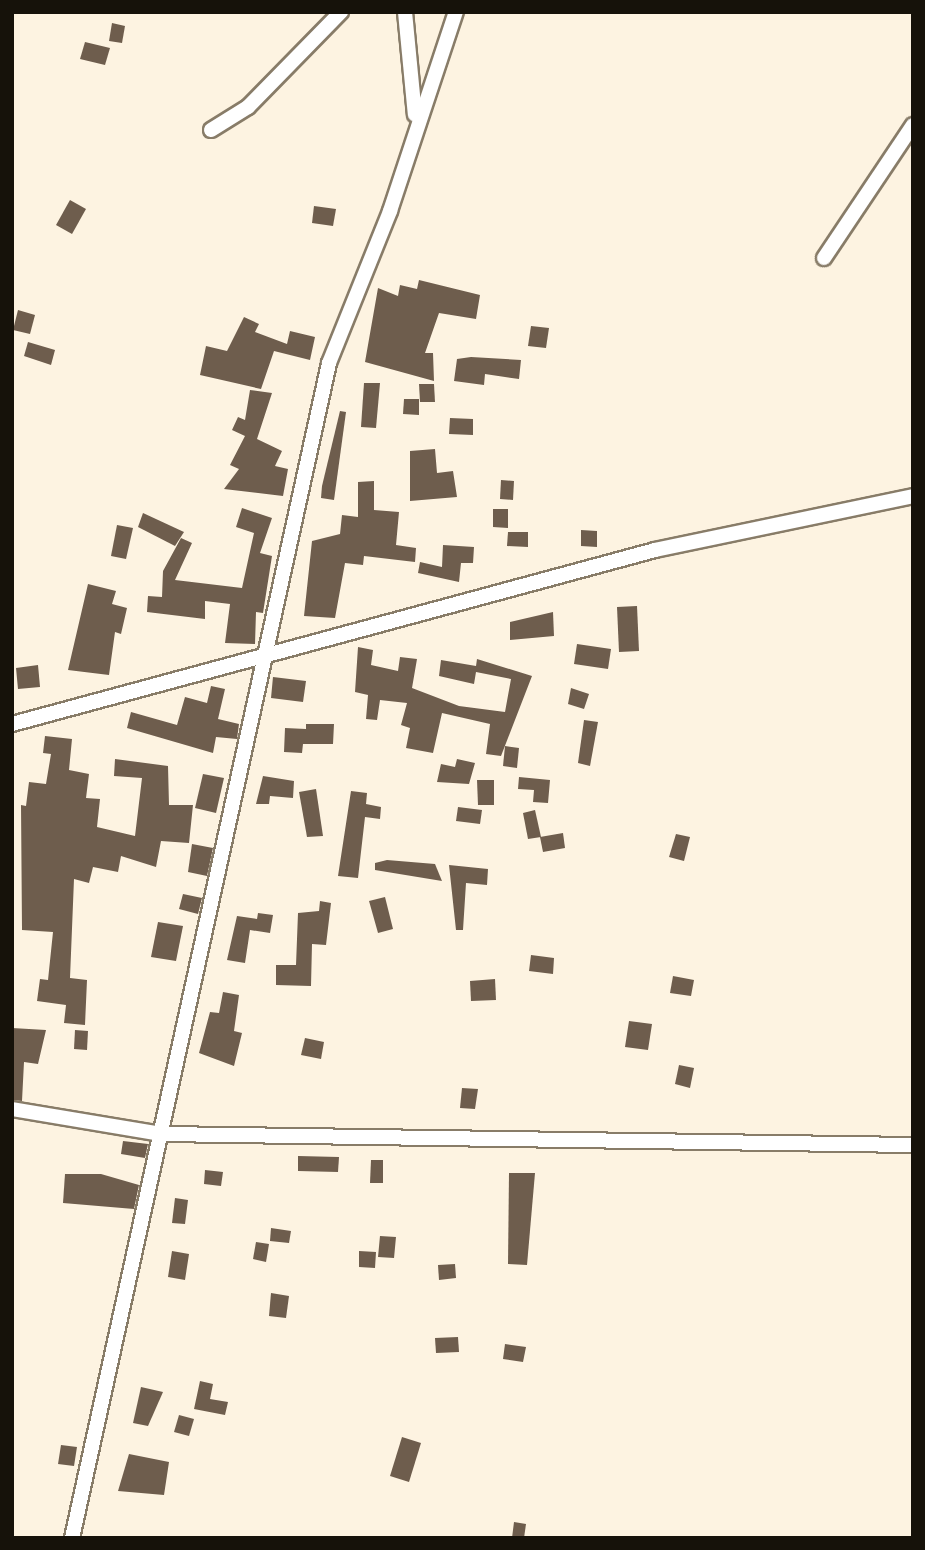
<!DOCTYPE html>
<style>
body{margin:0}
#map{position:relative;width:925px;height:1550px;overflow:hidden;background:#fdf3e1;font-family:"Space Grotesk",sans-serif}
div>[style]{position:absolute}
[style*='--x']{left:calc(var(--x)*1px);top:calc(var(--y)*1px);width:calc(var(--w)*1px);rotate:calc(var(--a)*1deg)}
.building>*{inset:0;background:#6e5d4d}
.roads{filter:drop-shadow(2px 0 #887c68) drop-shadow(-2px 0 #887c68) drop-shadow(0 2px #887c68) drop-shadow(0 -2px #887c68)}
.street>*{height:14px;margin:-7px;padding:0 7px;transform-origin:7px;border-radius:7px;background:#fff}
span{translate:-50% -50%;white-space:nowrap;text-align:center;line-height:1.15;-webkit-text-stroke:7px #fff;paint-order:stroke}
.frame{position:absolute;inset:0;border:14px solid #16120a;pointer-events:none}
</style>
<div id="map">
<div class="building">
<div style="clip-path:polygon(112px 23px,125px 26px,122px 43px,109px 41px)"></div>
<div style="clip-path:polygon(85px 42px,110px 48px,105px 65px,80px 59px)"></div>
<div style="clip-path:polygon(70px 200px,86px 209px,72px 234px,56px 225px)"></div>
<div style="clip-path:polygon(314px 206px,336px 209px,333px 226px,312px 223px)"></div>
<div style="clip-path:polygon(419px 280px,480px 295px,476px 319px,439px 313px,425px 353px,433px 353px,434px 381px,365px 362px,378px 288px,398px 296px,400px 285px,417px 289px)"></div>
<div style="clip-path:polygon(18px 310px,35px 315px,30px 334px,13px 330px)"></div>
<div style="clip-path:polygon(244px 317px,259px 324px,255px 332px,287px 344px,290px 331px,315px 337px,310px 360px,274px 351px,261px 389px,200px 375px,206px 346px,227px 351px)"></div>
<div style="clip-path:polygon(531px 326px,549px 328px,546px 348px,528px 346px)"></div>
<div style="clip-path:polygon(28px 342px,55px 350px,51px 365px,24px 356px)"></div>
<div style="clip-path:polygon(471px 357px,521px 360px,519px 379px,485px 374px,484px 385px,454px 381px,457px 359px)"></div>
<div style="clip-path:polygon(364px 383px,380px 383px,376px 428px,361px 427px)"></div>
<div style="clip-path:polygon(419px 384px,434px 384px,435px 402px,420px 402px)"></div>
<div style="clip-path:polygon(250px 390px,272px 393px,257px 439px,282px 451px,275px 466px,288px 469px,283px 496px,224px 489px,239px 469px,230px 465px,245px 436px,232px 430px,238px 417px,245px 420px)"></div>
<div style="clip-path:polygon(404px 399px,419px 399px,419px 415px,403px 414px)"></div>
<div style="clip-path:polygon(340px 411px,346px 412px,334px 500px,321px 498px,322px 486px)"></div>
<div style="clip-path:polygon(450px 418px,473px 419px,473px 435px,449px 434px)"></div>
<div style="clip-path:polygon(435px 449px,437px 473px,453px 471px,457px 497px,410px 501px,410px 451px)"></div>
<div style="clip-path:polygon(501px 480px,514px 481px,513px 500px,500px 499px)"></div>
<div style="clip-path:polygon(374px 481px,374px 510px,399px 512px,396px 545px,416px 548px,415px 562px,364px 556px,363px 565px,345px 563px,335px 618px,304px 616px,312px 541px,340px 534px,342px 515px,358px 517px,358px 482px)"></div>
<div style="clip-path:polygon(242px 508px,272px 518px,260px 553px,272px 556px,263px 613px,256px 612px,255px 644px,225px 643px,230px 604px,205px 601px,205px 619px,147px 612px,148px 596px,162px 597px,163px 571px,181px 538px,192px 543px,175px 580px,242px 588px,254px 533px,236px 527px)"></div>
<div style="clip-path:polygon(493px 509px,508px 509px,508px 528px,493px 527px)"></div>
<div style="clip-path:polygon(143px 513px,184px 532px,175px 546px,138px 527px)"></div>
<div style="clip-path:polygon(117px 525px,133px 528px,126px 559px,111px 556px)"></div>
<div style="clip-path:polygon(581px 530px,597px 531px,597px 547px,581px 546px)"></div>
<div style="clip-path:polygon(508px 532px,528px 532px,528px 547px,507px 546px)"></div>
<div style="clip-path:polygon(443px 545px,474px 547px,473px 563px,461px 563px,459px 582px,418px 573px,420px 562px,442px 567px)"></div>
<div style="clip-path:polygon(88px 584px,116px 591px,112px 604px,127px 608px,121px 634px,115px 632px,109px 675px,68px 670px)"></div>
<div style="clip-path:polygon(637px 606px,639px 651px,619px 652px,617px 607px)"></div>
<div style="clip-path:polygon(553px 612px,554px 636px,510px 640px,510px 622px)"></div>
<div style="clip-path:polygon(577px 644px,611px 649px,608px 669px,574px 664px)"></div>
<div style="clip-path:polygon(358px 647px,373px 650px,371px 665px,398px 671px,400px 657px,417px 659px,412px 688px,459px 706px,505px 712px,511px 679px,476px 672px,474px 684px,439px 676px,441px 660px,476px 666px,477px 659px,532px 676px,501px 756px,486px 754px,490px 724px,442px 713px,433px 753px,406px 748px,410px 728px,401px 725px,407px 703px,380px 700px,377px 720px,366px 719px,368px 695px,355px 692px)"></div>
<div style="clip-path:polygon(38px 665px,40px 687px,18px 689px,16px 668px)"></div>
<div style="clip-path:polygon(273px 677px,306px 681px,303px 702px,271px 698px)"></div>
<div style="clip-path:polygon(211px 686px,225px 689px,218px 719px,239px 724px,237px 739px,216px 737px,213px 753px,127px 728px,131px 712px,177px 725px,185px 697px,207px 703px)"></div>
<div style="clip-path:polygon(571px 688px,589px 694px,584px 709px,568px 704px)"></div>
<div style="clip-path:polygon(584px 720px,598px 722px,590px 766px,578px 763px)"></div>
<div style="clip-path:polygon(306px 724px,334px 724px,333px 744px,303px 744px,302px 753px,284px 752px,285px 728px,306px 729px)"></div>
<div style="clip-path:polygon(45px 736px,72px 739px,69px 770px,89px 774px,86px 798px,100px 799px,97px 827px,135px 836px,142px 778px,114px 776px,115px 759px,168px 766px,169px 805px,193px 805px,189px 843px,161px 841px,156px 867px,121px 856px,118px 872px,93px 867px,89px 883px,74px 879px,70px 978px,87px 980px,85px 1025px,64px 1023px,66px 1005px,37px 1001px,40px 979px,48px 980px,53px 932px,22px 930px,21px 805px,26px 806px,29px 782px,46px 784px,51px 754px,43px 753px)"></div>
<div style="clip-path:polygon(505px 746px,519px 748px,517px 768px,503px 766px)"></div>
<div style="clip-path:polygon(457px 759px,475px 763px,469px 784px,437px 782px,441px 764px,455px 767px)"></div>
<div style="clip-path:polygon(203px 774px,224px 778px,216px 813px,195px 808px)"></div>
<div style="clip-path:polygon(263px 776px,294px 781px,293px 798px,270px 796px,269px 804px,256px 804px)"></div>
<div style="clip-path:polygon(519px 777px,550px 780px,548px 803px,533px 802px,534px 790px,518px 789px)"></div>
<div style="clip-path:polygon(477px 780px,494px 780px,494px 805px,478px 805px)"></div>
<div style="clip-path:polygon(316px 789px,323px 836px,307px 837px,299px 792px)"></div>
<div style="clip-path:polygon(351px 791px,367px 793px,366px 804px,381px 807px,380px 819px,365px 817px,358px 878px,338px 876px)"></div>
<div style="clip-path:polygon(458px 807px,482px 810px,480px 824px,456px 821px)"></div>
<div style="clip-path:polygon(535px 810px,541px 837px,528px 839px,523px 813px)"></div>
<div style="clip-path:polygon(563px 833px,565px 848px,543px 852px,540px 837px)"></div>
<div style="clip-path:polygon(676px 834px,690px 837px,684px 861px,669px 857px)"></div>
<div style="clip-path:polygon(192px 844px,213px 848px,207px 876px,188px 872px)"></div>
<div style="clip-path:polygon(387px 860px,435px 864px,442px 881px,375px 870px,375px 863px)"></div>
<div style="clip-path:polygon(449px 865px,488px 869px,487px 885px,466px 883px,463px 930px,456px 930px)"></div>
<div style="clip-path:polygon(183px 894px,202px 898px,198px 914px,179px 909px)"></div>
<div style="clip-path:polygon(385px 897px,393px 929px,378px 933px,369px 901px)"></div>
<div style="clip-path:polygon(320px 901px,331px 903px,326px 945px,312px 944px,311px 986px,276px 985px,276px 965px,296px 965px,298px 913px,319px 911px)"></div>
<div style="clip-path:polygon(258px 913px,273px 915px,270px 933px,250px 930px,245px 963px,227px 960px,237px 916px,257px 919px)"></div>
<div style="clip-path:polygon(158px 922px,183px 926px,176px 961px,151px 957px)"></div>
<div style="clip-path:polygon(531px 955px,554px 958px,553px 974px,529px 971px)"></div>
<div style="clip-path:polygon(673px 976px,694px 980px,691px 996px,670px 993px)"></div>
<div style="clip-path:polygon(495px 979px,496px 1000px,471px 1001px,470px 981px)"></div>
<div style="clip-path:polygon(223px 992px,239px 995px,234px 1031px,242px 1033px,234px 1066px,199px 1053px,210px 1012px,219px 1013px)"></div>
<div style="clip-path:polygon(629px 1021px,652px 1024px,648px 1050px,625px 1047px)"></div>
<div style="clip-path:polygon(12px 1028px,46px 1030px,38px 1064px,24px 1062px,22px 1101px,12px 1100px)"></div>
<div style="clip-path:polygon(75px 1030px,88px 1031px,87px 1050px,74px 1049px)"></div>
<div style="clip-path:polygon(305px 1038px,324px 1042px,321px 1059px,301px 1055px)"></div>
<div style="clip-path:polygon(679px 1065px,694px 1068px,690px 1088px,675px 1084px)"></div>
<div style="clip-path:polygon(462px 1088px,478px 1089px,475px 1109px,460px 1108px)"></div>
<div style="clip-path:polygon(123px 1141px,148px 1144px,145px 1158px,121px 1154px)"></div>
<div style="clip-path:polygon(298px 1156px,339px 1157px,338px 1172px,298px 1171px)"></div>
<div style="clip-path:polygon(371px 1160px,383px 1160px,383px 1183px,370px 1183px)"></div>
<div style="clip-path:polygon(205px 1170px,223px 1172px,221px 1186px,204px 1184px)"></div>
<div style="clip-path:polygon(509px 1173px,535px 1173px,527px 1265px,508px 1264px)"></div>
<div style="clip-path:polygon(65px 1174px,101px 1174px,139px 1185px,134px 1209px,63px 1203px)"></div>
<div style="clip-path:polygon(175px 1198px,188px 1200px,185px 1224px,172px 1223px)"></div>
<div style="clip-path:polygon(271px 1228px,291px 1231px,289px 1243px,270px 1241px)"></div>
<div style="clip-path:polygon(380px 1236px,396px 1237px,394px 1258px,378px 1257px)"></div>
<div style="clip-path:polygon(256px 1242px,269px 1244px,266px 1262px,253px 1259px)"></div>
<div style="clip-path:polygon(172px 1251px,189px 1254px,185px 1280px,168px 1277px)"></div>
<div style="clip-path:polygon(359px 1251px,376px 1252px,375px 1268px,359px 1267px)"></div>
<div style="clip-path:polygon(455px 1264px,456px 1278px,439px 1280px,438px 1265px)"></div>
<div style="clip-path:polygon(271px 1293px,289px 1296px,286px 1318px,269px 1316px)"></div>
<div style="clip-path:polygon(458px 1337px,459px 1352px,436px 1353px,435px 1338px)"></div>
<div style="clip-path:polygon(505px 1344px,526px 1347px,523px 1362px,503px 1359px)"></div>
<div style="clip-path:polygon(200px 1381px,213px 1384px,210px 1399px,228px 1402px,225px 1415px,194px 1409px)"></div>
<div style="clip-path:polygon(141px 1387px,163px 1392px,148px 1426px,133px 1423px)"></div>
<div style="clip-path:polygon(179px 1415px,194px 1419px,189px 1436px,174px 1432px)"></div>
<div style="clip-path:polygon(402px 1437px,421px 1443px,409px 1482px,390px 1476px)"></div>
<div style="clip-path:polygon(61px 1445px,77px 1447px,74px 1466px,58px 1464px)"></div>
<div style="clip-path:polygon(129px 1454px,169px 1462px,164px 1495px,118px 1491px)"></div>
<div style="clip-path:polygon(514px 1522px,526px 1524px,524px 1538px,512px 1538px)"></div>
</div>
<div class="roads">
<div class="street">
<div style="--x:405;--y:12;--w:103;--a:84.5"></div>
<div style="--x:211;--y:130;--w:44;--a:-31.9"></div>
<div style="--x:248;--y:107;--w:133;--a:-45.6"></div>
<div style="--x:824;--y:258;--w:160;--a:-56.2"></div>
<div style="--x:12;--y:724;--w:666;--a:-15.14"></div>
<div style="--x:655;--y:550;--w:264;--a:-11.8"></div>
<div style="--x:12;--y:1109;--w:152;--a:9.5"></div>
<div style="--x:162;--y:1134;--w:751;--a:0.84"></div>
<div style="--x:72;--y:1538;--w:1203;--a:-77.66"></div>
<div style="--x:329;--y:363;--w:164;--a:-68.1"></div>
<div style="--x:390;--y:211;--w:210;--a:-71.7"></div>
</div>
</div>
<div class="frame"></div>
</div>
